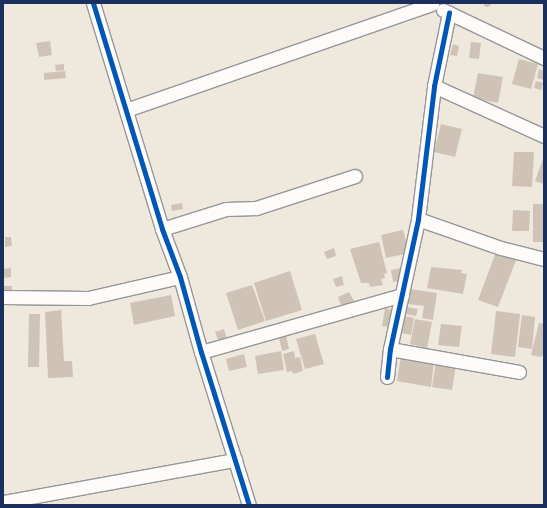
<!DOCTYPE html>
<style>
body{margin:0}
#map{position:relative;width:547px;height:508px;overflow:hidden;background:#efe8dd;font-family:"Old Standard TT",serif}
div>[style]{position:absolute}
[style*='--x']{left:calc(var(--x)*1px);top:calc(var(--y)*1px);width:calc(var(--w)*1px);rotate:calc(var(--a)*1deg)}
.building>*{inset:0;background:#cfc3b6}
.roads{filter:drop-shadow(1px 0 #969698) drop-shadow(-1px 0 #969698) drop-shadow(0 1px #969698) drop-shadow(0 -1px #969698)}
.street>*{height:13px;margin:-6.5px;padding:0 6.5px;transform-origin:6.5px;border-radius:6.5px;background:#fdfcfa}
.cycleway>*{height:5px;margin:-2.5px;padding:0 2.5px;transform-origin:2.5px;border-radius:2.5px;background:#0057b8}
span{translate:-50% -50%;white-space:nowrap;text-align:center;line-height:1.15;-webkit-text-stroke:4px #fdfcf7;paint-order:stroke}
.frame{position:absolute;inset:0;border:4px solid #1b2f5e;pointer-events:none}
</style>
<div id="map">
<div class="building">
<div style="clip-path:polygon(484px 3px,493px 3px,488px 7px,484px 6px)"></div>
<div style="clip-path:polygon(50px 41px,52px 55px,39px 57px,36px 43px)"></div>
<div style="clip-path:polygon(471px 42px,481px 43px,479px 59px,469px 58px)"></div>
<div style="clip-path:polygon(453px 44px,459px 46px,457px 56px,450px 55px)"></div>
<div style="clip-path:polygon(519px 59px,538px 64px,531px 89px,512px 84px)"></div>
<div style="clip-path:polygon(64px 64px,64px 70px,56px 71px,55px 65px)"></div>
<div style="clip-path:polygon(539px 69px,544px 71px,544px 80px,537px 78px)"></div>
<div style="clip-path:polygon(65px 71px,66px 78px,44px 80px,44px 73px)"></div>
<div style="clip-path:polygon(478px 73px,503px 77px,498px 103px,473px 98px)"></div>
<div style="clip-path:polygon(536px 81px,543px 83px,541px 90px,534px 88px)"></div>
<div style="clip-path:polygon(441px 124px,462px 129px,455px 157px,434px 152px)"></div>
<div style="clip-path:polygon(514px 152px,534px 152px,532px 187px,512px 186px)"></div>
<div style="clip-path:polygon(544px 156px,544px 184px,535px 181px)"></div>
<div style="clip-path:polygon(182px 203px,183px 209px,172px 211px,171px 205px)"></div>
<div style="clip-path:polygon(533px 204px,544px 204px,544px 242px,533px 242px)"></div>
<div style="clip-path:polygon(513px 210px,530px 211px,529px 231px,512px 231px)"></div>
<div style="clip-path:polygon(403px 230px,409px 253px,386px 258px,381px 235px)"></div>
<div style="clip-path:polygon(5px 237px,11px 237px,12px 246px,5px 247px)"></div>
<div style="clip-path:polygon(379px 242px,387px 273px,384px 274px,385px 278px,381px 279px,383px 285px,370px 287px,369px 283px,361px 283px,350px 249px)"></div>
<div style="clip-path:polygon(334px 248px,336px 256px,327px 259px,324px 252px)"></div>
<div style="clip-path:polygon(496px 252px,516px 260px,498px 307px,478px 300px)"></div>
<div style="clip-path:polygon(431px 267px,462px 270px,461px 273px,467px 274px,463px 294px,427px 288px)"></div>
<div style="clip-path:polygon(11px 268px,11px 277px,3px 278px,3px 269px)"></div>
<div style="clip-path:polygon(401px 268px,403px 280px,393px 282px,391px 270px)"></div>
<div style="clip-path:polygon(290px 271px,302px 310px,266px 321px,254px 283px)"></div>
<div style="clip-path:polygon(342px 276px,344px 285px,336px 287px,333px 279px)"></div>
<div style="clip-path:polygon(252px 285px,265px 321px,238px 330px,226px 293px)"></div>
<div style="clip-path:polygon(3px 286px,12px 286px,11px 295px,3px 295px)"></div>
<div style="clip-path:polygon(410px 289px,437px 293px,433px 320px,422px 318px,424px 306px,407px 304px)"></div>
<div style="clip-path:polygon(349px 292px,354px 301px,342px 307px,338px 297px)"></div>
<div style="clip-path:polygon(171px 295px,175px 316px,134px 325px,130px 303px)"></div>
<div style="clip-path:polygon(406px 307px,418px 309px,416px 316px,405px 314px)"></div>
<div style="clip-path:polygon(385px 308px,392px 310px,389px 327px,382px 326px)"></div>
<div style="clip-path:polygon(61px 310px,64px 361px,72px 361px,73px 377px,48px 378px,45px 312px)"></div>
<div style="clip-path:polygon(496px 311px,520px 314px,515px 357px,491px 354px)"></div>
<div style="clip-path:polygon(29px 314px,40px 314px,39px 367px,28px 367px)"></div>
<div style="clip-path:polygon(522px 315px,535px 317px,532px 349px,518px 347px)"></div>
<div style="clip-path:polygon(405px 316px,414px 318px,411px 335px,402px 333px)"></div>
<div style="clip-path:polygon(415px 319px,432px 322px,427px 348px,410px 344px)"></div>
<div style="clip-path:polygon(539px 323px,544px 324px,544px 355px,540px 357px,531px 355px)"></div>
<div style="clip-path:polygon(441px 324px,462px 326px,459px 347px,438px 345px)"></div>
<div style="clip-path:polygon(224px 329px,227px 339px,219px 342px,215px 332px)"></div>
<div style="clip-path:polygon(315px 334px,324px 364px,305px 369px,296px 339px)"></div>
<div style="clip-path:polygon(286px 335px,289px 349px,282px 351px,279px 337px)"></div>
<div style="clip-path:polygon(281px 351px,284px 370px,258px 374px,255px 356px)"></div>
<div style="clip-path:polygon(294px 351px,295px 358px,300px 357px,303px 371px,293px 374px,292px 371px,287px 372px,283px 354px)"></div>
<div style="clip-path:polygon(244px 354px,247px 367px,229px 371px,226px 359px)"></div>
<div style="clip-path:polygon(401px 356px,434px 362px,431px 387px,397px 381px)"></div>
<div style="clip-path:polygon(436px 362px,456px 365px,452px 390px,432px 387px)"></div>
</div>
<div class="roads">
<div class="street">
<div style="--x:93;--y:3;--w:236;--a:73"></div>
<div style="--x:162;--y:229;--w:51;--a:69.4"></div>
<div style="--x:180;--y:277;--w:78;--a:74.4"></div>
<div style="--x:201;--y:352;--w:160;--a:72.6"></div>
<div style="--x:443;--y:10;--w:112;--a:25.4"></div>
<div style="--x:434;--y:86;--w:121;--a:24.4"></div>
<div style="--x:126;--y:110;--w:324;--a:-19.1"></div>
<div style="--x:418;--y:219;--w:88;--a:19.3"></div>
<div style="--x:501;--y:248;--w:44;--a:14.3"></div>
<div style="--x:162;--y:229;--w:67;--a:-17.4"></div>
<div style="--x:226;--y:209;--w:30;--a:-2"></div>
<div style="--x:256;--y:208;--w:104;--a:-17.9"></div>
<div style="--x:3;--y:297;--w:85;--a:0.7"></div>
<div style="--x:88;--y:298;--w:94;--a:-12.9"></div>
<div style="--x:390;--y:349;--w:131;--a:10.1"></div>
<div style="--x:201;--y:352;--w:209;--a:-15.8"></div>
<div style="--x:387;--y:377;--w:28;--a:-84"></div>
<div style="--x:390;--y:349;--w:133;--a:-77.8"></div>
<div style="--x:418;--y:219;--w:134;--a:-83.1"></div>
<div style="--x:434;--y:86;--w:75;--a:-78.4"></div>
<div style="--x:3;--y:502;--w:236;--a:-10.3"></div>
</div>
</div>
<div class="cycleway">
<div style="--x:93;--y:3;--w:236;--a:73"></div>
<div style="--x:162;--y:229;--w:51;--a:69.4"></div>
<div style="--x:180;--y:277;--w:78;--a:74.4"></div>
<div style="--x:201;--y:352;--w:160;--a:72.6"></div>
<div style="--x:387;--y:377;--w:28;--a:-84"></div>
<div style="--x:390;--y:349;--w:133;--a:-77.8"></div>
<div style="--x:418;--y:219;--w:134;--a:-83.1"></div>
<div style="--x:434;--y:86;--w:75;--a:-78.4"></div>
</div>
<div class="frame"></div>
</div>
